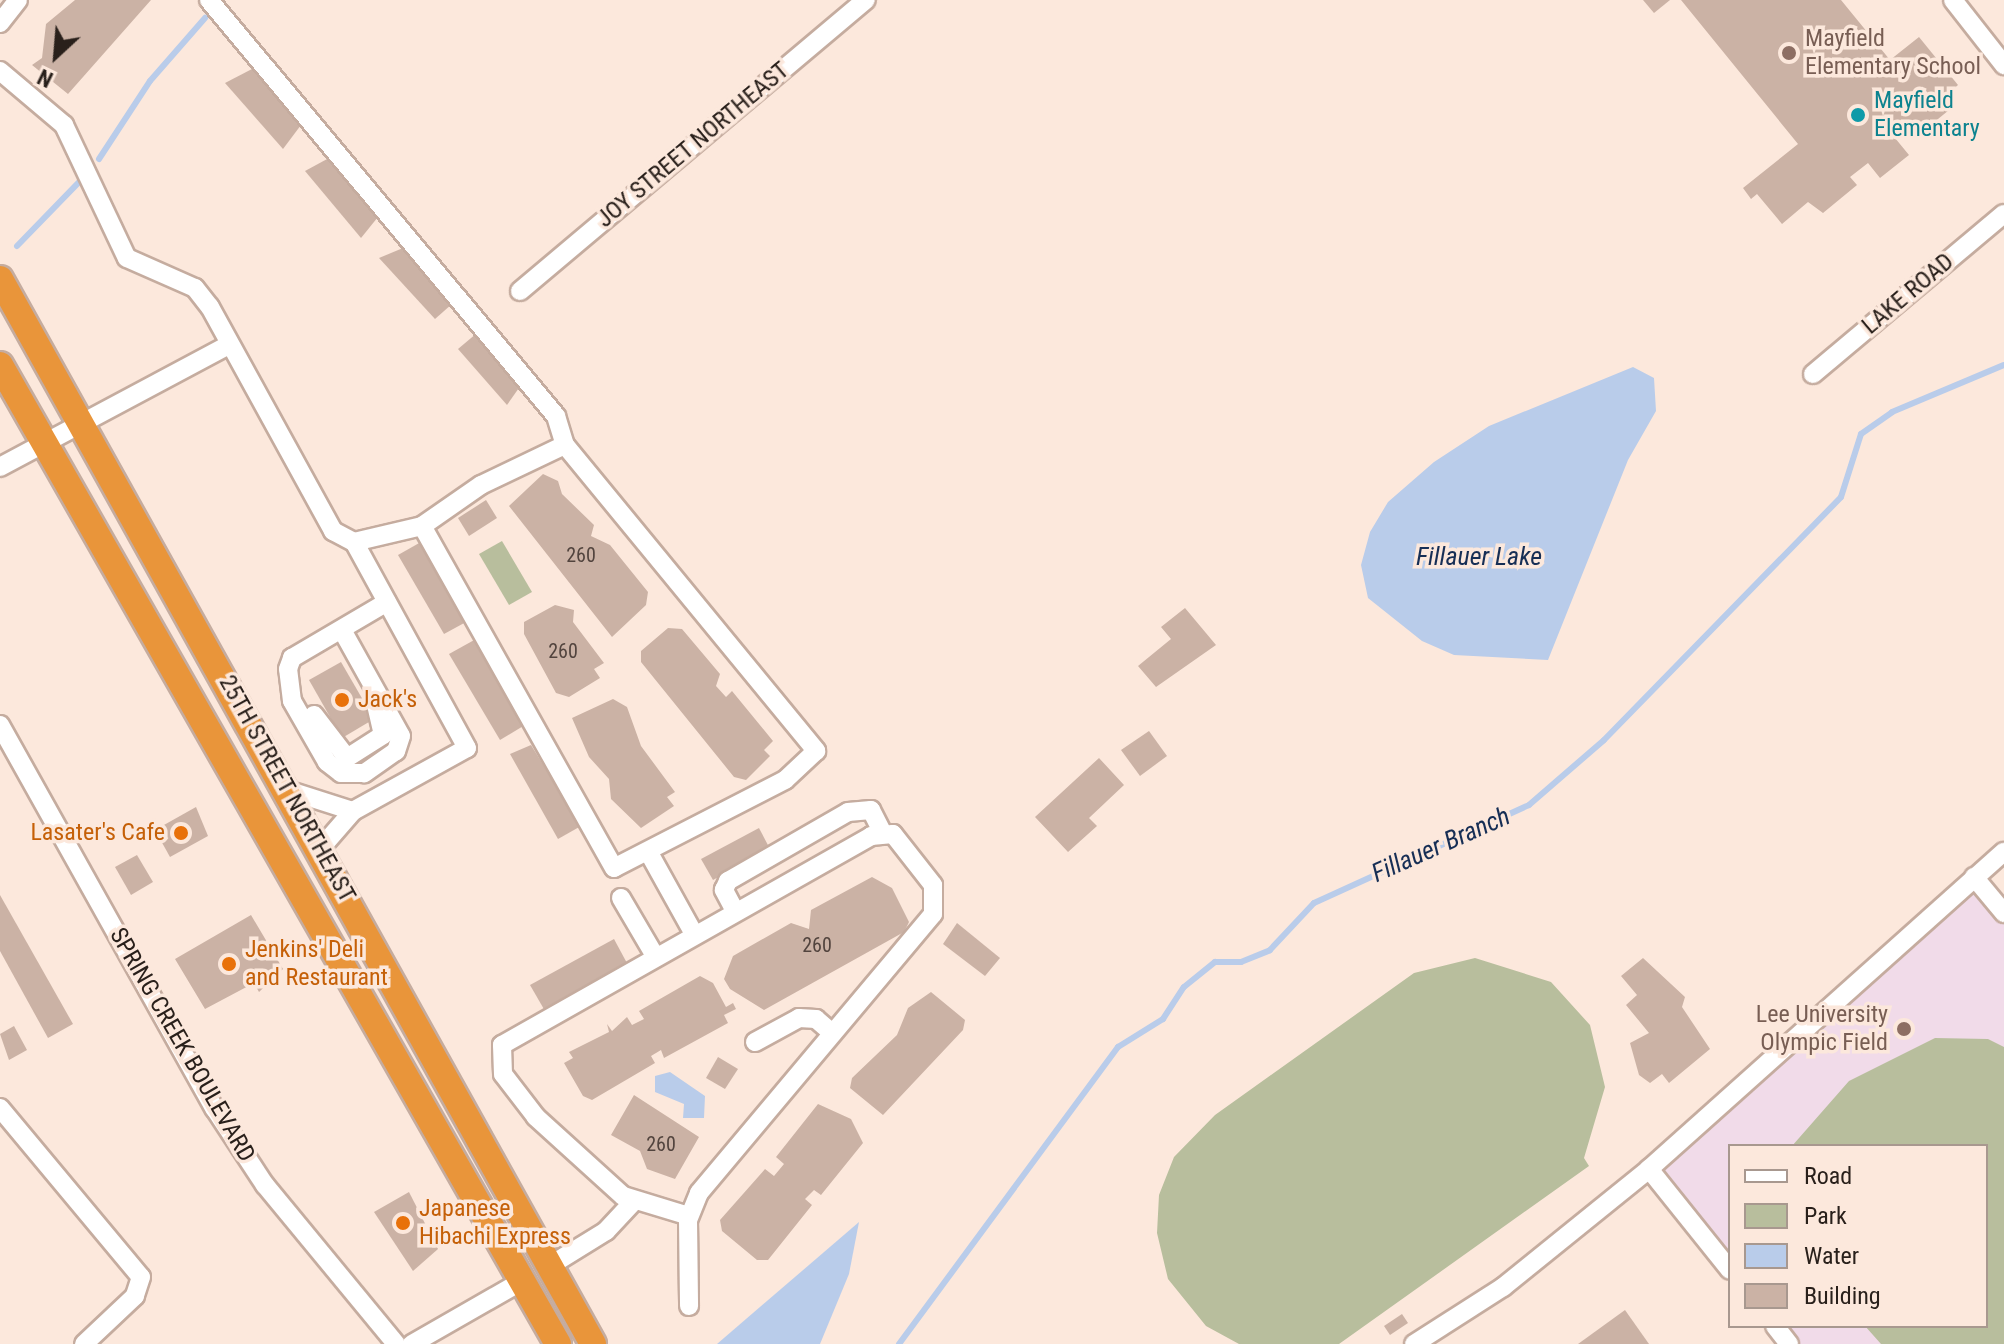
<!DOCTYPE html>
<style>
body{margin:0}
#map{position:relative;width:2004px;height:1344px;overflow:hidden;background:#fce8dc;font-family:"Roboto Condensed",sans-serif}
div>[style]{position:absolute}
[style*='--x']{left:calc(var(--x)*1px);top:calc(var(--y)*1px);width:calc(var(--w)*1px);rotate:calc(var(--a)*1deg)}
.education>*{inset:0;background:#f1dbe9}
.green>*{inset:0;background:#b8be9d}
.water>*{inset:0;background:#b9ccea}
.stream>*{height:6px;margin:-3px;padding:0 3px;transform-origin:3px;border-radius:3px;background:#b9ccea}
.building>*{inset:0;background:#cbb2a5}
.roads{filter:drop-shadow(2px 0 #c5ac9f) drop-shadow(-2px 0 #c5ac9f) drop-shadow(0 2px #c5ac9f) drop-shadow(0 -2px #c5ac9f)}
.minor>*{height:18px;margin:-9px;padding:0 9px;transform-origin:9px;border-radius:9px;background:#fff}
.highway>*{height:26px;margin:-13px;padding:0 13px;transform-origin:13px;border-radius:13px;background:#e9953a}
.dots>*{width:22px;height:22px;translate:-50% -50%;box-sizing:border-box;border:4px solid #fce8dc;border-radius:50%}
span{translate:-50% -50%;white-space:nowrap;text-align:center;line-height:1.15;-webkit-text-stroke:7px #fce8dc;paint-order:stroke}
.number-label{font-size:20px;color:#52443e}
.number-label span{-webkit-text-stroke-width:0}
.education-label{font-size:24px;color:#785e54}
.left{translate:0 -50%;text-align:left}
.right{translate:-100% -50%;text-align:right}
.culture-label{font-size:24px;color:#0d838f}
.street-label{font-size:24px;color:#29201b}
.food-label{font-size:24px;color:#c56008}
.water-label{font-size:26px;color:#162e55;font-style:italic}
.legend{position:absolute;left:1728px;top:1144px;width:260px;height:184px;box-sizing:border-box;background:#fce8dc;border:2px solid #a8988f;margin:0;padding:10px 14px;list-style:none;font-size:24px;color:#29201b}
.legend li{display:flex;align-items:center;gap:16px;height:40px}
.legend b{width:40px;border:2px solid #a8988f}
.north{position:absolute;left:16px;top:16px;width:80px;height:80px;-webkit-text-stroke:6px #fce8dc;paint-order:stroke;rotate:206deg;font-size:22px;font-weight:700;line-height:32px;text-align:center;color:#29201b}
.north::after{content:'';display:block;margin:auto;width:28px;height:36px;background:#29201b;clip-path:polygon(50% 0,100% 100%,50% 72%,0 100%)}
</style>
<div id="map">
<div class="education">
<div style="clip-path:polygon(1974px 877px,2004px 913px,2004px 1344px,1789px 1344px,1775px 1326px,1986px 1326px,1986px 1146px,1730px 1146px,1730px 1270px,1649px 1169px)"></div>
</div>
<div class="green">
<div style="clip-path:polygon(502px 541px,532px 592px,509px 605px,479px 554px)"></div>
<div style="clip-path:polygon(1475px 958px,1551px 982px,1590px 1025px,1605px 1087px,1584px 1158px,1589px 1166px,1339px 1344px,1239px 1344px,1206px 1326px,1168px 1279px,1157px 1233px,1159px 1195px,1174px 1157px,1215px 1115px,1414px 973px)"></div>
<div style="clip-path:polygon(1935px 1038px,1988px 1039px,2004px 1047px,2004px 1344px,1881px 1344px,1865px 1326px,1986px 1326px,1986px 1146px,1792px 1146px,1849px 1081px)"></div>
</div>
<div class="water">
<div style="clip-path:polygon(1633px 367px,1654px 378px,1656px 411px,1628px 460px,1548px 660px,1454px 655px,1422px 641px,1368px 598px,1361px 565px,1370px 532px,1388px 502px,1434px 462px,1489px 426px)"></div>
<div style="clip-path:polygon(670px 1072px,705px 1096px,704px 1118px,683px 1118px,684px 1104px,655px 1092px,655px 1076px)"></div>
<div style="clip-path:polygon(859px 1222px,849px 1274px,820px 1344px,717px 1344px)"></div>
</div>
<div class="stream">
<div style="--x:99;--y:159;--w:93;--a:-56.8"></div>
<div style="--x:150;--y:81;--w:84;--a:-48.9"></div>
<div style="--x:17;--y:246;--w:88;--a:-45.9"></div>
<div style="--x:899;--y:1344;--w:369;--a:-53.6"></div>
<div style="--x:1118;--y:1047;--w:53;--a:-31.9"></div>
<div style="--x:1163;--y:1019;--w:38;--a:-57"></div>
<div style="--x:1184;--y:987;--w:40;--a:-39"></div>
<div style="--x:1215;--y:962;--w:26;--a:0"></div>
<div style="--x:1241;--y:962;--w:31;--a:-22"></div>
<div style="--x:1270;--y:950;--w:64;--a:-46.9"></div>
<div style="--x:1314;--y:903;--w:236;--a:-24.5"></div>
<div style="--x:1529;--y:805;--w:99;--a:-40.9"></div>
<div style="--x:1604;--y:740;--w:339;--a:-45.7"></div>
<div style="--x:1841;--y:497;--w:66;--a:-72.4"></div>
<div style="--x:1861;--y:434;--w:38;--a:-35"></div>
<div style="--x:1892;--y:412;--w:121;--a:-22.8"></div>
</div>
<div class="building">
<div style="clip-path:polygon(75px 0,151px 0,68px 94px,32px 65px,42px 58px,46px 24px)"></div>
<div style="clip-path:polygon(1643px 0,1670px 0,1654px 13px)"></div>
<div style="clip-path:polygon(1681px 0,1841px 0,1890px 60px,1919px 37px,1958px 85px,1945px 96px,1954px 106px,1922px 132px,1914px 123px,1895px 138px,1909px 155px,1880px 178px,1868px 163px,1850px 177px,1857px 185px,1823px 213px,1808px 202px,1782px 224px,1757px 194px,1751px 199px,1743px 188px,1798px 144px)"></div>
<div style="clip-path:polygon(252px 69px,301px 125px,283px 149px,225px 83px)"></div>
<div style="clip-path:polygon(329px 158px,378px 217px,361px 238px,305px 171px)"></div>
<div style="clip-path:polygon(403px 248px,452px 304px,435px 319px,379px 258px)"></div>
<div style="clip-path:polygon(477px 333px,521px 385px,507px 405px,458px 349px)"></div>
<div style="clip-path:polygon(543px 474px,558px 481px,562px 494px,594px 525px,591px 536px,610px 545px,648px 592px,646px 605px,612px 637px,509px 506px)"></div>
<div style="clip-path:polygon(486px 500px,497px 518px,469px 536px,458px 518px)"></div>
<div style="clip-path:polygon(421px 542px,466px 622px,444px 634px,398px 555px)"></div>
<div style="clip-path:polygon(555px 605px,574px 610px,573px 622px,604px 663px,594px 669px,600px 678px,569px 697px,556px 693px,524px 634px,524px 622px)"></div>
<div style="clip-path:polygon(1185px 608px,1216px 645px,1156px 687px,1138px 666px,1171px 639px,1161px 627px)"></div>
<div style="clip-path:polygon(668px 628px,682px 629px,720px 674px,716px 686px,726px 697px,732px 691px,773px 741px,764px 750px,770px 756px,746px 780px,734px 777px,641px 662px,641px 651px)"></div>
<div style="clip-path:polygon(476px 639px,525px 725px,500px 740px,449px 654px)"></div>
<div style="clip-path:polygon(341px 662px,374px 719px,342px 738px,309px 680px)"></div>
<div style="clip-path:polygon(613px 699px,627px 707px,641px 746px,675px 792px,667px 797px,674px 806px,641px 828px,611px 799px,609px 779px,589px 757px,572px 718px)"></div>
<div style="clip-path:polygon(1149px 731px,1167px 756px,1140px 776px,1121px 750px)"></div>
<div style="clip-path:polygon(531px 745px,581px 826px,558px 839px,510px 754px)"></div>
<div style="clip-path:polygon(1099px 758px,1124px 785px,1089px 818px,1097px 826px,1068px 852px,1035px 817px)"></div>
<div style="clip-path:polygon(196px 807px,208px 836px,170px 857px,155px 830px)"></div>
<div style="clip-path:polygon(759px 828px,770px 849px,713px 880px,701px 859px)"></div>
<div style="clip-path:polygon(137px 855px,153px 882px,131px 895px,115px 867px)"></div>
<div style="clip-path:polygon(872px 877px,892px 888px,909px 922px,904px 932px,764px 1010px,730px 989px,724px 979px,733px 956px,791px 923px,809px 929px,811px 910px)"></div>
<div style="clip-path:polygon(0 895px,73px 1024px,48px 1038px,0 951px)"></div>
<div style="clip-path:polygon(251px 915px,283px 969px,259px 992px,254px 983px,205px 1009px,175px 959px)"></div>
<div style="clip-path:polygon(957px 923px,1000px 958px,985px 976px,943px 944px)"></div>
<div style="clip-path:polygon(614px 939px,628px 965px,545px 1011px,530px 985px)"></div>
<div style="clip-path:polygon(1643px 958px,1685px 997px,1682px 1007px,1710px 1049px,1669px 1083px,1662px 1074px,1650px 1083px,1639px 1075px,1630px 1043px,1649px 1033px,1626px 1005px,1637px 995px,1621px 976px)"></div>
<div style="clip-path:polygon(700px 976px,713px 983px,726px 1007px,733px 1003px,736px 1009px,724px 1015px,728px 1023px,664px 1058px,661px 1050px,651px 1056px,655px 1063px,592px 1100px,583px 1096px,564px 1063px,573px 1058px,569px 1052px,609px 1032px,607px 1024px,612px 1031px,627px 1017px,632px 1025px,644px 1019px,639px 1011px)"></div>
<div style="clip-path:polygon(931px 992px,965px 1020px,963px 1030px,883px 1115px,850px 1088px,852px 1078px,897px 1035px,908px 1008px)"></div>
<div style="clip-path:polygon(14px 1026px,27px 1050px,9px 1060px,0 1034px)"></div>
<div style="clip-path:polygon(718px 1057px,738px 1069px,725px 1089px,706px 1078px)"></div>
<div style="clip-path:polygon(634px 1095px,699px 1137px,675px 1179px,647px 1169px,640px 1151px,611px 1135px)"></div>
<div style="clip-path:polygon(818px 1104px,851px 1119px,863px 1143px,821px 1195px,814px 1190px,805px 1199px,812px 1205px,768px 1260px,757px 1260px,722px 1231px,720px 1220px,765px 1169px,774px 1176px,784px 1164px,776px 1157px)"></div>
<div style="clip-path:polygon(409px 1192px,438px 1249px,413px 1271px,374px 1212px)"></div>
<div style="clip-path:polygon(1625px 1310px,1649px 1344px,1578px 1344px)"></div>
<div style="clip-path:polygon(1402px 1314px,1408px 1323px,1390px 1335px,1384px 1326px)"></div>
</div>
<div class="roads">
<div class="minor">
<div style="--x:209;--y:0;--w:542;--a:50.17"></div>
<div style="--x:556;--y:416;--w:30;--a:73"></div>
<div style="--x:565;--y:445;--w:396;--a:50.6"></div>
<div style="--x:816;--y:751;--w:42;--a:136.9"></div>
<div style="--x:785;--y:780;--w:192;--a:152.8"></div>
<div style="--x:614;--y:868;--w:392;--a:-119.3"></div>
<div style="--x:1953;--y:0;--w:83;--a:51.9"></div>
<div style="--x:0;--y:23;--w:29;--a:-52"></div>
<div style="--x:0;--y:71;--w:84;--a:40.2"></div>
<div style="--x:64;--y:125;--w:147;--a:64.7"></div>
<div style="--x:127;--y:258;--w:74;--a:23.8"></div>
<div style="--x:195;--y:288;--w:24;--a:52"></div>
<div style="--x:210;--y:307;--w:256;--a:61.2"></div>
<div style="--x:333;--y:531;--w:24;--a:28"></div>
<div style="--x:354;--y:542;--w:70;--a:-13.2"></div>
<div style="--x:422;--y:526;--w:72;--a:-34.8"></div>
<div style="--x:481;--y:485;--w:93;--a:-25.5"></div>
<div style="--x:520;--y:291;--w:452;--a:-40.1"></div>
<div style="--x:1813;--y:374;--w:249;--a:-40"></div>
<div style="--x:0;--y:467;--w:257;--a:-28.1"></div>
<div style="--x:342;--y:630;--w:121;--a:60.9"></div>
<div style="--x:401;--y:736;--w:16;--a:108"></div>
<div style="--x:396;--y:751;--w:39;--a:145"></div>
<div style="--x:364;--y:773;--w:23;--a:180"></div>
<div style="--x:341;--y:773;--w:18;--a:-142"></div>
<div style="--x:327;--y:762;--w:70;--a:-119.8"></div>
<div style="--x:292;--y:701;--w:32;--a:-97"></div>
<div style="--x:288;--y:669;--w:12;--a:-70"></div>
<div style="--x:292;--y:658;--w:110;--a:-30.5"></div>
<div style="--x:314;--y:715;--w:54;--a:52.5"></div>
<div style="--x:347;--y:758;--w:43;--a:-32.6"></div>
<div style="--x:383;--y:735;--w:31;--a:-103"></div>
<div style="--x:0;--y:725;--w:440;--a:60.8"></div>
<div style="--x:215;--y:1109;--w:91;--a:56.7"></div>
<div style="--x:265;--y:1185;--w:206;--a:50.5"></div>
<div style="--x:287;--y:790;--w:69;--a:17.7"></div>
<div style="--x:320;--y:849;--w:50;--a:-49"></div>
<div style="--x:353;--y:811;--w:130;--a:-28.9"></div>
<div style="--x:467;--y:748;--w:235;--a:-118.7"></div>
<div style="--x:649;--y:853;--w:93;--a:60.9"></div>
<div style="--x:1974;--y:877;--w:47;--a:50.2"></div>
<div style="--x:621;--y:898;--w:67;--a:59.6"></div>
<div style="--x:735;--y:911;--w:24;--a:-118"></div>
<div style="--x:724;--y:890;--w:10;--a:-66"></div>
<div style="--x:728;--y:881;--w:138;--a:-29.9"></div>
<div style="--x:848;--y:812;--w:23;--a:-5"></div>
<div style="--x:871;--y:810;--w:25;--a:63"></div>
<div style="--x:755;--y:1042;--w:50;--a:-28.6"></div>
<div style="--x:799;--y:1018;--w:17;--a:3"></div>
<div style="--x:816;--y:1019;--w:21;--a:41"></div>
<div style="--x:0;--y:1108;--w:220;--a:50.2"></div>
<div style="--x:141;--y:1277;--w:20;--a:108"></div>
<div style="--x:135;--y:1296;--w:70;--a:136.7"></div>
<div style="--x:1649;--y:1169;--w:129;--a:51.3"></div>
<div style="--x:689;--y:1216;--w:69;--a:-163.1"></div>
<div style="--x:623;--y:1196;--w:118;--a:-137.8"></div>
<div style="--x:536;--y:1117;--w:54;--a:-127.5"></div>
<div style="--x:503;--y:1074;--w:29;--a:-92"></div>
<div style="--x:502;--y:1045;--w:424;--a:-29.5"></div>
<div style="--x:871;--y:836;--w:22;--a:-5"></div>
<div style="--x:893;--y:834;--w:65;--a:51.9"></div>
<div style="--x:933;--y:885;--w:29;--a:90"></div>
<div style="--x:933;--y:914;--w:364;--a:130"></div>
<div style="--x:699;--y:1193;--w:29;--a:112"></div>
<div style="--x:688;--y:1220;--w:86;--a:89.3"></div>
<div style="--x:551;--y:1265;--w:65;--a:-31.7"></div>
<div style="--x:606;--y:1231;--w:40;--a:-47"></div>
<div style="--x:1775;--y:1326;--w:23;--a:52"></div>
<div style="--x:412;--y:1344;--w:127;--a:-29.8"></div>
<div style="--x:1414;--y:1344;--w:106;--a:-32.6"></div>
<div style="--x:1503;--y:1287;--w:188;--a:-38.9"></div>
<div style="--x:1649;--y:1169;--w:476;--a:-41.8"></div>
</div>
<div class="highway">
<div style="--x:0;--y:279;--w:1219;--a:60.89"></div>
<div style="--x:0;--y:365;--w:1127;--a:60.32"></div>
</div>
</div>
<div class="dots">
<div style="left:1789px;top:53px;background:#8d6e63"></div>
<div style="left:1858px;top:115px;background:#0f9aa8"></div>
<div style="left:342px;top:700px;background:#e8710a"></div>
<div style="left:181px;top:833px;background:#e8710a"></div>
<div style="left:229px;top:964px;background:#e8710a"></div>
<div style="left:1904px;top:1029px;background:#8d6e63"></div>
<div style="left:403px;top:1223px;background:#e8710a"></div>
</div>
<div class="number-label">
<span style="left:581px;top:555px">260</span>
<span style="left:563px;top:651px">260</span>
<span style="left:817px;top:945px">260</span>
<span style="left:661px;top:1144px">260</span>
</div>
<div class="education-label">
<span class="left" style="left:1805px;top:53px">Mayfield<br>Elementary School</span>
<span class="right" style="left:1888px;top:1029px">Lee University<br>Olympic Field</span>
</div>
<div class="culture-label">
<span class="left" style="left:1874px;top:115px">Mayfield<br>Elementary</span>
</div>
<div class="street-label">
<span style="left:693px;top:145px;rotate:-40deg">JOY STREET NORTHEAST</span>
<span style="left:1908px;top:294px;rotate:-40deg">LAKE ROAD</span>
<span style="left:287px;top:789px;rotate:61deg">25TH STREET NORTHEAST</span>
<span style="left:182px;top:1045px;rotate:60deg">SPRING CREEK BOULEVARD</span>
</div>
<div class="food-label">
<span class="left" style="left:358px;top:700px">Jack's</span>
<span class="right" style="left:165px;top:833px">Lasater's Cafe</span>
<span class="left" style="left:245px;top:964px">Jenkins' Deli<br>and Restaurant</span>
<span class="left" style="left:419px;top:1223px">Japanese<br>Hibachi Express</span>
</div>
<div class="water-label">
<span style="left:1479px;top:557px">Fillauer Lake</span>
<span style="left:1441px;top:845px;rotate:-24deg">Fillauer Branch</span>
</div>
<ul class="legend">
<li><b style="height:10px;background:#fff"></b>Road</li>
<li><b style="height:22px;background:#b8be9d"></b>Park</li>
<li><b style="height:22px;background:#b9ccea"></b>Water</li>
<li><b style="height:22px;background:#cbb2a5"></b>Building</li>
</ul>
<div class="north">N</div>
</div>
